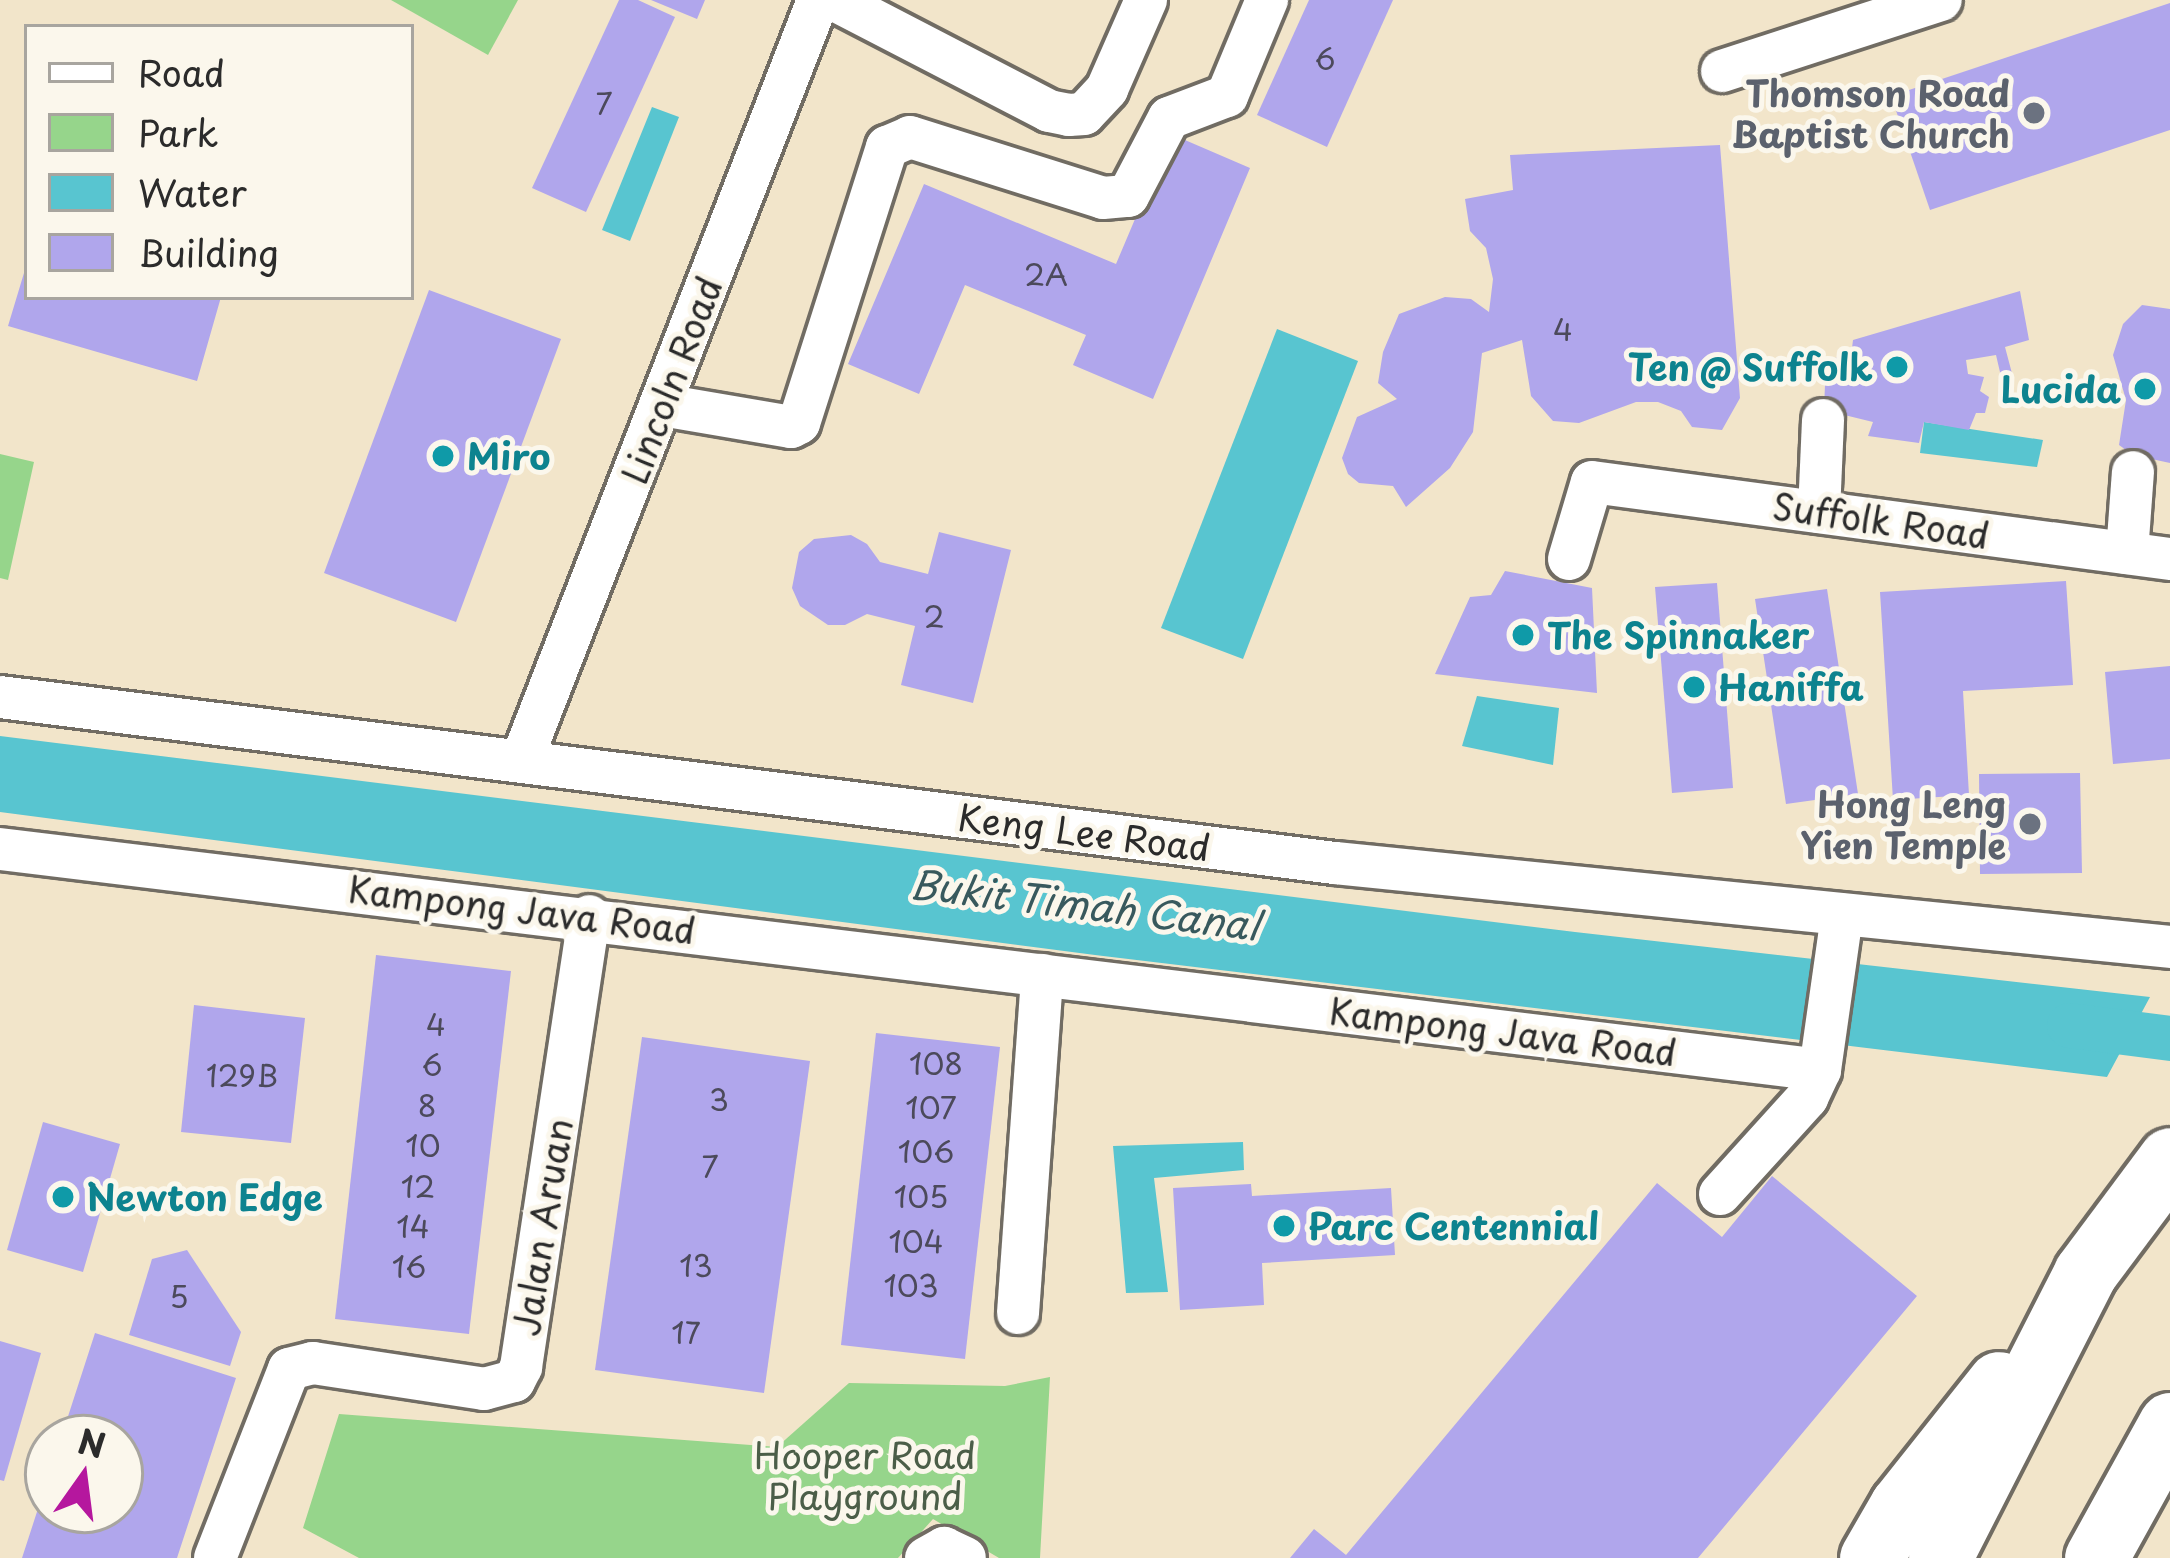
<!DOCTYPE html>
<style>
body{margin:0}
#map{position:relative;width:2170px;height:1558px;overflow:hidden;background:#f2e5ca;font-family:"Playpen Sans",sans-serif}
div>[style]{position:absolute}
[style*='--x']{left:calc(var(--x)*1px);top:calc(var(--y)*1px);width:calc(var(--w)*1px);rotate:calc(var(--a)*1deg)}
.green>*{inset:0;background:#96d58b}
.water>*{inset:0;background:#58c5d0}
.canal>*{height:45px;margin:-22.5px;padding:0 22.5px;transform-origin:22.5px;border-radius:22.5px;background:#58c5d0}
.building>*{inset:0;background:#b0a6ec}
.roads{filter:drop-shadow(3px 0 #716c63) drop-shadow(-3px 0 #716c63) drop-shadow(0 3px #716c63) drop-shadow(0 -3px #716c63)}
.minor>*{height:42px;margin:-21px;padding:0 21px;transform-origin:21px;border-radius:21px;background:#fff}
.highway>*{height:63px;margin:-31.5px;padding:0 31.5px;transform-origin:31.5px;border-radius:31.5px;background:#fff}
.dots>*{width:33px;height:33px;translate:-50% -50%;box-sizing:border-box;border:6px solid #fbf7ec;border-radius:50%}
span{translate:-50% -50%;white-space:nowrap;text-align:center;line-height:1.15;-webkit-text-stroke:10px #fbf7ec;paint-order:stroke}
.number-label{font-size:30px;color:#4c4a5b}
.number-label span{-webkit-text-stroke-width:0}
.worship-label{font-size:36px;color:#5b616d;font-weight:700}
.right{translate:-100% -50%;text-align:right}
.culture-label{font-size:36px;color:#0d838f;font-weight:700}
.left{translate:0 -50%;text-align:left}
.street-label{font-size:36px;color:#2b2b2b}
.park-label{font-size:36px;color:#4b5e48}
.water-label{font-size:39px;color:#38595d;font-style:italic}
.legend{position:absolute;left:24px;top:24px;width:390px;height:276px;box-sizing:border-box;background:#fbf7ec;border:3px solid #a8a59f;margin:0;padding:15px 21px;list-style:none;font-size:36px;color:#2b2b2b}
.legend li{display:flex;align-items:center;gap:24px;height:60px}
.legend b{width:60px;border:3px solid #a8a59f}
.north{position:absolute;left:24px;top:1414px;width:120px;height:120px;box-sizing:border-box;background:#fbf7ec;border:3px solid #a8a59f;border-radius:50%;rotate:14deg;font-size:33px;font-weight:700;line-height:48px;text-align:center;color:#2b2b2b}
.north::after{content:'';display:block;margin:auto;width:42px;height:54px;background:#b5179e;clip-path:polygon(50% 0,100% 100%,50% 72%,0 100%)}
</style>
<div id="map">
<div class="green">
<div style="clip-path:polygon(391px 0,518px 0,488px 55px)"></div>
<div style="clip-path:polygon(0 454px,34px 462px,8px 580px,0 578px)"></div>
<div style="clip-path:polygon(1050px 1377px,1040px 1558px,999px 1558px,933px 1519px,898px 1558px,359px 1558px,303px 1528px,339px 1414px,777px 1447px,849px 1383px,1005px 1386px)"></div>
</div>
<div class="water">
<div style="clip-path:polygon(652px 107px,679px 117px,630px 241px,602px 230px)"></div>
<div style="clip-path:polygon(1277px 329px,1358px 361px,1243px 659px,1161px 628px)"></div>
<div style="clip-path:polygon(1924px 422px,2043px 440px,2037px 467px,1920px 453px)"></div>
<div style="clip-path:polygon(1477px 696px,1559px 708px,1553px 765px,1462px 746px)"></div>
<div style="clip-path:polygon(0 736px,1575px 932px,2150px 997px,2107px 1077px,1095px 955px,0 812px)"></div>
<div style="clip-path:polygon(1243px 1142px,1244px 1170px,1154px 1178px,1168px 1292px,1126px 1293px,1113px 1146px)"></div>
</div>
<div class="canal">
<div style="--x:2069;--y:1025;--w:102;--a:7.3"></div>
</div>
<div class="building">
<div style="clip-path:polygon(619px 0,638px 0,675px 17px,586px 212px,532px 188px)"></div>
<div style="clip-path:polygon(651px 0,705px 0,697px 19px)"></div>
<div style="clip-path:polygon(1309px 0,1393px 0,1327px 147px,1257px 115px)"></div>
<div style="clip-path:polygon(2170px 3px,2170px 130px,1930px 210px,1891px 96px)"></div>
<div style="clip-path:polygon(1171px 134px,1250px 168px,1153px 399px,1073px 365px,1086px 335px,965px 285px,919px 394px,848px 364px,924px 184px,1116px 264px)"></div>
<div style="clip-path:polygon(1720px 145px,1740px 398px,1722px 430px,1692px 427px,1681px 411px,1658px 402px,1636px 402px,1579px 423px,1553px 421px,1531px 396px,1522px 340px,1482px 353px,1473px 432px,1450px 468px,1406px 507px,1393px 486px,1359px 483px,1348px 474px,1342px 458px,1357px 417px,1397px 399px,1378px 383px,1383px 352px,1399px 314px,1445px 297px,1471px 299px,1489px 312px,1493px 279px,1486px 248px,1470px 231px,1465px 199px,1513px 190px,1510px 155px)"></div>
<div style="clip-path:polygon(27px 263px,27px 297px,221px 297px,197px 381px,8px 326px)"></div>
<div style="clip-path:polygon(429px 290px,561px 339px,456px 622px,324px 573px)"></div>
<div style="clip-path:polygon(2020px 291px,2029px 340px,2005px 347px,2014px 381px,2003px 385px,1996px 355px,1966px 360px,1968px 374px,1984px 377px,1980px 391px,1989px 397px,1985px 413px,1976px 413px,1969px 430px,1924px 422px,1919px 443px,1868px 436px,1873px 422px,1824px 410px,1826px 359px,1851px 356px,1853px 340px)"></div>
<div style="clip-path:polygon(2142px 305px,2170px 309px,2170px 463px,2133px 455px,2119px 445px,2126px 400px,2113px 355px,2123px 324px)"></div>
<div style="clip-path:polygon(939px 532px,1011px 550px,973px 703px,901px 685px,915px 626px,867px 614px,845px 625px,828px 625px,800px 606px,792px 588px,799px 552px,814px 539px,851px 535px,867px 544px,880px 562px,928px 574px)"></div>
<div style="clip-path:polygon(1505px 571px,1592px 588px,1597px 693px,1435px 674px,1470px 597px,1491px 595px)"></div>
<div style="clip-path:polygon(2066px 581px,2073px 685px,1963px 691px,1969px 795px,1893px 800px,1880px 592px)"></div>
<div style="clip-path:polygon(1717px 583px,1733px 788px,1672px 793px,1655px 587px)"></div>
<div style="clip-path:polygon(1827px 589px,1858px 794px,1786px 804px,1755px 599px)"></div>
<div style="clip-path:polygon(2170px 666px,2170px 759px,2113px 764px,2105px 672px)"></div>
<div style="clip-path:polygon(2080px 773px,2082px 873px,1980px 874px,1979px 774px)"></div>
<div style="clip-path:polygon(376px 955px,511px 971px,469px 1334px,335px 1319px)"></div>
<div style="clip-path:polygon(194px 1005px,305px 1018px,291px 1143px,181px 1132px)"></div>
<div style="clip-path:polygon(876px 1033px,1000px 1047px,965px 1359px,841px 1345px)"></div>
<div style="clip-path:polygon(642px 1037px,810px 1061px,764px 1393px,595px 1370px)"></div>
<div style="clip-path:polygon(43px 1122px,120px 1144px,83px 1272px,7px 1250px)"></div>
<div style="clip-path:polygon(1772px 1176px,1917px 1296px,1698px 1558px,1290px 1558px,1314px 1529px,1346px 1555px,1657px 1183px,1722px 1237px)"></div>
<div style="clip-path:polygon(1251px 1184px,1252px 1196px,1391px 1188px,1395px 1255px,1262px 1263px,1264px 1305px,1180px 1310px,1173px 1188px)"></div>
<div style="clip-path:polygon(187px 1250px,241px 1332px,230px 1366px,129px 1335px,152px 1259px)"></div>
<div style="clip-path:polygon(95px 1333px,236px 1378px,177px 1558px,22px 1558px,47px 1481px,48px 1510px,120px 1510px,120px 1438px,61px 1438px)"></div>
<div style="clip-path:polygon(0 1341px,41px 1353px,4px 1481px,0 1480px)"></div>
</div>
<div class="roads">
<div class="minor">
<div style="--x:835;--y:0;--w:241;--a:27.4"></div>
<div style="--x:1049;--y:111;--w:20;--a:11"></div>
<div style="--x:1069;--y:115;--w:15;--a:-4"></div>
<div style="--x:1084;--y:114;--w:34;--a:-47"></div>
<div style="--x:1107;--y:89;--w:97;--a:-66.3"></div>
<div style="--x:1722;--y:71;--w:230;--a:-18"></div>
<div style="--x:662;--y:405;--w:131;--a:9.7"></div>
<div style="--x:791;--y:427;--w:9;--a:-27"></div>
<div style="--x:799;--y:423;--w:290;--a:-72.3"></div>
<div style="--x:887;--y:147;--w:25;--a:-23"></div>
<div style="--x:910;--y:137;--w:202;--a:17.5"></div>
<div style="--x:1103;--y:198;--w:25;--a:-5"></div>
<div style="--x:1128;--y:196;--w:88;--a:-62.3"></div>
<div style="--x:1169;--y:118;--w:62;--a:-20.8"></div>
<div style="--x:1227;--y:96;--w:104;--a:-67.4"></div>
<div style="--x:1819;--y:512;--w:92;--a:-87.5"></div>
<div style="--x:2127;--y:553;--w:81;--a:-85.8"></div>
<div style="--x:1569;--y:559;--w:80;--a:-73.4"></div>
<div style="--x:1592;--y:482;--w:583;--a:7.59"></div>
<div style="--x:0;--y:697;--w:1345;--a:7.09"></div>
<div style="--x:1335;--y:863;--w:839;--a:5.74"></div>
<div style="--x:522;--y:759;--w:815;--a:-68.69"></div>
<div style="--x:0;--y:849;--w:1833;--a:6.92"></div>
<div style="--x:1720;--y:1194;--w:130;--a:-47.8"></div>
<div style="--x:1807;--y:1098;--w:31;--a:-65"></div>
<div style="--x:1820;--y:1070;--w:157;--a:-81.9"></div>
<div style="--x:1018;--y:1313;--w:339;--a:-85.9"></div>
<div style="--x:215;--y:1558;--w:203;--a:-68.6"></div>
<div style="--x:289;--y:1369;--w:25;--a:-14"></div>
<div style="--x:313;--y:1363;--w:173;--a:8.6"></div>
<div style="--x:484;--y:1389;--w:31;--a:-15"></div>
<div style="--x:514;--y:1381;--w:16;--a:-63"></div>
<div style="--x:521;--y:1367;--w:456;--a:-81.4"></div>
<div style="--x:926;--y:1558;--w:21;--a:-29"></div>
<div style="--x:944;--y:1548;--w:23;--a:25"></div>
</div>
<div class="highway">
<div style="--x:1871;--y:1558;--w:60;--a:-60"></div>
<div style="--x:1901;--y:1506;--w:157;--a:-51.5"></div>
<div style="--x:1940;--y:1558;--w:320;--a:-63"></div>
<div style="--x:2085;--y:1273;--w:142;--a:-53.3"></div>
<div style="--x:2096;--y:1558;--w:153;--a:-61.1"></div>
</div>
</div>
<div class="dots">
<div style="left:2034px;top:113px;background:#6b7280"></div>
<div style="left:1897px;top:367px;background:#0f9aa8"></div>
<div style="left:2145px;top:389px;background:#0f9aa8"></div>
<div style="left:443px;top:456px;background:#0f9aa8"></div>
<div style="left:1523px;top:635px;background:#0f9aa8"></div>
<div style="left:1694px;top:687px;background:#0f9aa8"></div>
<div style="left:2030px;top:824px;background:#6b7280"></div>
<div style="left:63px;top:1197px;background:#0f9aa8"></div>
<div style="left:1284px;top:1226px;background:#0f9aa8"></div>
</div>
<div class="number-label">
<span style="left:1325px;top:58px">6</span>
<span style="left:604px;top:103px">7</span>
<span style="left:1046px;top:274px">2A</span>
<span style="left:1563px;top:329px">4</span>
<span style="left:934px;top:616px">2</span>
<span style="left:436px;top:1024px">4</span>
<span style="left:936px;top:1063px">108</span>
<span style="left:432px;top:1064px">6</span>
<span style="left:242px;top:1075px">129B</span>
<span style="left:719px;top:1099px">3</span>
<span style="left:427px;top:1105px">8</span>
<span style="left:931px;top:1107px">107</span>
<span style="left:423px;top:1145px">10</span>
<span style="left:926px;top:1151px">106</span>
<span style="left:710px;top:1166px">7</span>
<span style="left:418px;top:1186px">12</span>
<span style="left:921px;top:1196px">105</span>
<span style="left:413px;top:1226px">14</span>
<span style="left:916px;top:1241px">104</span>
<span style="left:696px;top:1265px">13</span>
<span style="left:409px;top:1266px">16</span>
<span style="left:911px;top:1285px">103</span>
<span style="left:179px;top:1296px">5</span>
<span style="left:686px;top:1332px">17</span>
</div>
<div class="worship-label">
<span class="right" style="left:2010px;top:113px">Thomson Road<br>Baptist Church</span>
<span class="right" style="left:2006px;top:824px">Hong Leng<br>Yien Temple</span>
</div>
<div class="culture-label">
<span class="right" style="left:1873px;top:367px">Ten @ Suffolk</span>
<span class="right" style="left:2121px;top:389px">Lucida</span>
<span class="left" style="left:467px;top:456px">Miro</span>
<span class="left" style="left:1547px;top:635px">The Spinnaker</span>
<span class="left" style="left:1718px;top:687px">Haniffa</span>
<span class="left" style="left:87px;top:1197px">Newton Edge</span>
<span class="left" style="left:1308px;top:1226px">Parc Centennial</span>
</div>
<div class="street-label">
<span style="left:671px;top:380px;rotate:-69deg">Lincoln Road</span>
<span style="left:1881px;top:520px;rotate:8deg">Suffolk Road</span>
<span style="left:1084px;top:832px;rotate:7deg">Keng Lee Road</span>
<span style="left:522px;top:909px;rotate:7deg">Kampong Java Road</span>
<span style="left:1503px;top:1031px;rotate:7deg">Kampong Java Road</span>
<span style="left:542px;top:1227px;rotate:-81deg">Jalan Aruan</span>
</div>
<div class="park-label">
<span style="left:865px;top:1475px">Hooper Road<br>Playground</span>
</div>
<div class="water-label">
<span style="left:1085px;top:904px;rotate:7deg">Bukit Timah Canal</span>
</div>
<ul class="legend">
<li><b style="height:15px;background:#fff"></b>Road</li>
<li><b style="height:33px;background:#96d58b"></b>Park</li>
<li><b style="height:33px;background:#58c5d0"></b>Water</li>
<li><b style="height:33px;background:#b0a6ec"></b>Building</li>
</ul>
<div class="north">N</div>
</div>
